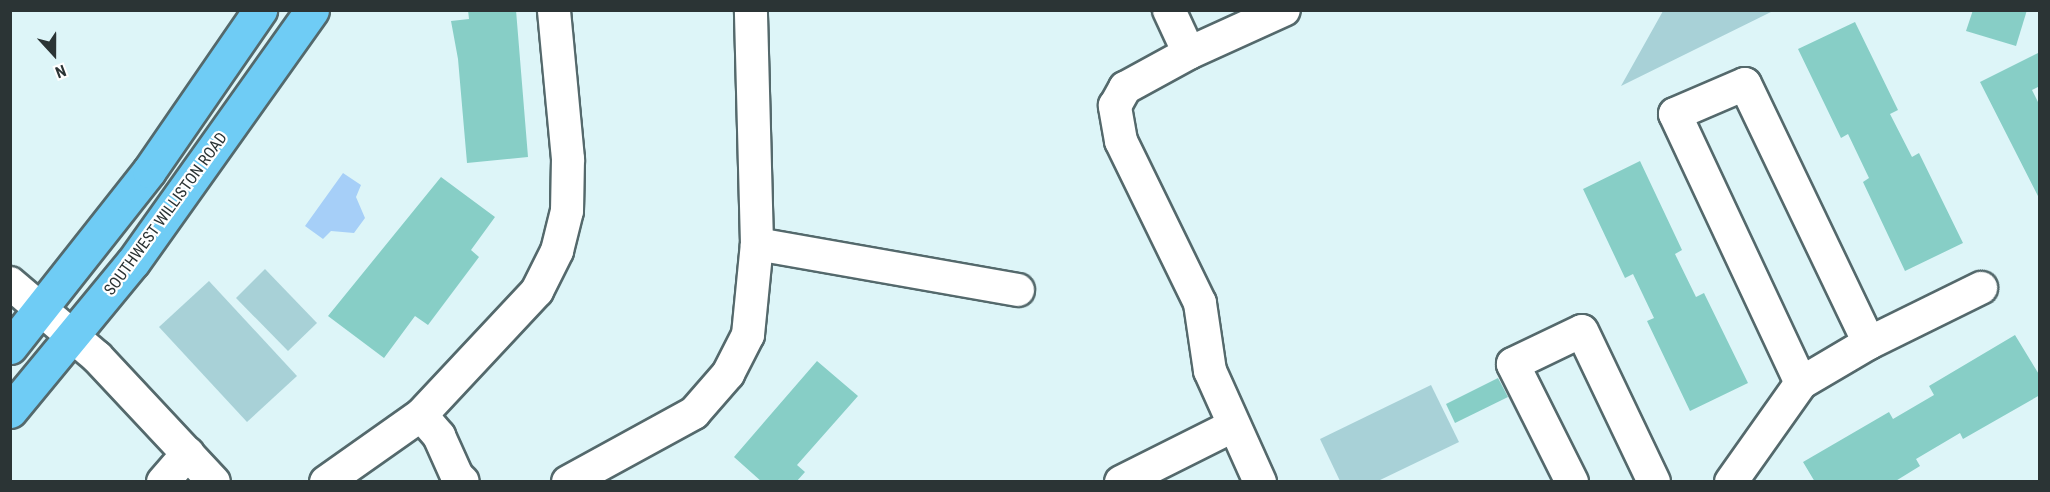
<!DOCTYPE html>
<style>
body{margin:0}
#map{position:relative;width:2050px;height:492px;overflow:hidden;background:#ddf5f8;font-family:"Roboto Condensed",sans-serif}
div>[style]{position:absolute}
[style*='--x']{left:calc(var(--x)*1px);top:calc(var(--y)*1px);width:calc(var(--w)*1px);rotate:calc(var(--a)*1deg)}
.green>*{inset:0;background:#a8d1d7}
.water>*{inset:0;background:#a6cff8}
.building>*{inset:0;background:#87cec6}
.roads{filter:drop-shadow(2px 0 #54696c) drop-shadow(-2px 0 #54696c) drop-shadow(0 2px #54696c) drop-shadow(0 -2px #54696c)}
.minor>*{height:32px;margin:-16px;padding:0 16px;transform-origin:16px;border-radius:16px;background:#fff}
.highway>*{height:33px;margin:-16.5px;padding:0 16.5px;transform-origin:16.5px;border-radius:16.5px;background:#6fccf5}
span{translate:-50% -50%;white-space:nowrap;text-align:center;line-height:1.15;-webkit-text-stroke:4.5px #fff;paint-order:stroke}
.street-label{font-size:16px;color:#2b3435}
.frame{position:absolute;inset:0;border:12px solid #2b3435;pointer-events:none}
.north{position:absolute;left:24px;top:24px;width:60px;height:60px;-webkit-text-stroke:4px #fff;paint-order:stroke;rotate:159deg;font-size:16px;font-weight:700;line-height:24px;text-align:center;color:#2b3435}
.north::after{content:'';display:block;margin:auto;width:21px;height:27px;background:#2b3435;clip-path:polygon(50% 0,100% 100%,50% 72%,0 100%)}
</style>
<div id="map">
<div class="green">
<div style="clip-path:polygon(1663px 11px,1663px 10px,1773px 11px,1621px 86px)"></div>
<div style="clip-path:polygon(265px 269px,317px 323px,288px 351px,236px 298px)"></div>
<div style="clip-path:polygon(209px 281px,297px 376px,247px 422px,159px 327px)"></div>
<div style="clip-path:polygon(1431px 385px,1459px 442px,1378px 481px,1340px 481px,1320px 439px)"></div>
</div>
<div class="water">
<div style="clip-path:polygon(343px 173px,361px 185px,356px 197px,365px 218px,354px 233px,331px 231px,323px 239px,305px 226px)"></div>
</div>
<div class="building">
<div style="clip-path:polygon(468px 10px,516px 10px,528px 157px,467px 163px,458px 59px,451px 21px,469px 19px)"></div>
<div style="clip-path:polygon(1973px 10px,2027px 10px,2016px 46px,1966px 31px)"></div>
<div style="clip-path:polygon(1855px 22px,1898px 110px,1890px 114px,1912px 157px,1919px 153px,1963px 243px,1905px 271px,1863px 182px,1869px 178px,1848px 134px,1841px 138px,1798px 49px)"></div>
<div style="clip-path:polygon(2040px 52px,2040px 86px,2032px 90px,2040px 106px,2040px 200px,1980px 82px)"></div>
<div style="clip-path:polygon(1640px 161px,1682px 250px,1675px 254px,1696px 297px,1704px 293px,1748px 383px,1690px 411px,1647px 321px,1654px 318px,1633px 274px,1625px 278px,1583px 189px)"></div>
<div style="clip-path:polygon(441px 177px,495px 217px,471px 250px,479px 257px,428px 325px,415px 316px,384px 358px,328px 316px)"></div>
<div style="clip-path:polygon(2015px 335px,2040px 376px,2040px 395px,1963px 439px,1960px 433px,1916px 459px,1920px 466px,1894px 482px,1815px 482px,1803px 462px,1889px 412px,1893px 419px,1934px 395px,1929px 386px)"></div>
<div style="clip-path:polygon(817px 361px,858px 396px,797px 465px,805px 472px,796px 482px,762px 482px,734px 457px)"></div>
<div style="clip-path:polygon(1498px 378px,1508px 397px,1455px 423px,1446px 404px)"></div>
</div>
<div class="roads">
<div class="minor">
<div style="--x:1169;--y:10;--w:47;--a:65.1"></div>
<div style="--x:757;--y:244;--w:265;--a:10"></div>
<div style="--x:10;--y:283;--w:114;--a:40.4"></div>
<div style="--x:97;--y:357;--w:171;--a:46.9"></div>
<div style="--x:1801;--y:383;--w:297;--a:-115.1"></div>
<div style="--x:1675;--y:114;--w:76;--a:-23.2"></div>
<div style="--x:1745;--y:84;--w:287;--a:64.4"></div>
<div style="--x:421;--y:415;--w:28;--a:49"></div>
<div style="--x:439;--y:436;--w:44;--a:65.8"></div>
<div style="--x:457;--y:476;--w:8;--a:45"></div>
<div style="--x:163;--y:482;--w:38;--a:-49"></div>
<div style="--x:326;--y:482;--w:116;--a:-35.2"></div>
<div style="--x:421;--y:415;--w:170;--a:-46.9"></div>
<div style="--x:537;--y:291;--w:45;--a:-63.4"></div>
<div style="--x:557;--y:251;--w:41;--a:-76"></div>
<div style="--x:567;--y:211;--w:52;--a:-88.9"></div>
<div style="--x:568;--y:159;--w:150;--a:-95.4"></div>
<div style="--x:568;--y:482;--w:144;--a:-28.7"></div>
<div style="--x:694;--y:413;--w:52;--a:-48.9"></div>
<div style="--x:728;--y:374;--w:44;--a:-62.9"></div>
<div style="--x:748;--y:335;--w:91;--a:-84.4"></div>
<div style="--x:757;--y:244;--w:234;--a:-91.5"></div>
<div style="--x:1121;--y:482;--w:125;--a:-26.6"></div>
<div style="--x:1260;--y:482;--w:122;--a:-114.2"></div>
<div style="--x:1210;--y:371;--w:69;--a:-98.4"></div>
<div style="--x:1200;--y:303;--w:180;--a:-116"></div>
<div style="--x:1121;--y:141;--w:36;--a:-100"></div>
<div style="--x:1115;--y:106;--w:21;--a:-61"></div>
<div style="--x:1125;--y:88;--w:73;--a:-28.7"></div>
<div style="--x:1189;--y:53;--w:104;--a:-24.4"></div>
<div style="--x:1572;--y:482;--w:132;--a:-116.6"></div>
<div style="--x:1513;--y:364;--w:76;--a:-25.6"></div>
<div style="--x:1582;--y:331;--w:167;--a:64.5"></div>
<div style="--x:1731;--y:482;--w:121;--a:-54.7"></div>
<div style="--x:1801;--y:383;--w:79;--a:-30.5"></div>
<div style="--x:1869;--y:343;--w:125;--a:-26.2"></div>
</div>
<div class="highway">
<div style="--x:10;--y:347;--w:224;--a:-51.7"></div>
<div style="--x:149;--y:171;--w:196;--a:-55.4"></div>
<div style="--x:10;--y:411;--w:193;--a:-50.5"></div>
<div style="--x:133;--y:262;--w:309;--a:-54.6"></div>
</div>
</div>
<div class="street-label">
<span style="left:166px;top:214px;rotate:-54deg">SOUTHWEST WILLISTON ROAD</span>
</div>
<div class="frame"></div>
<div class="north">N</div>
</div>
